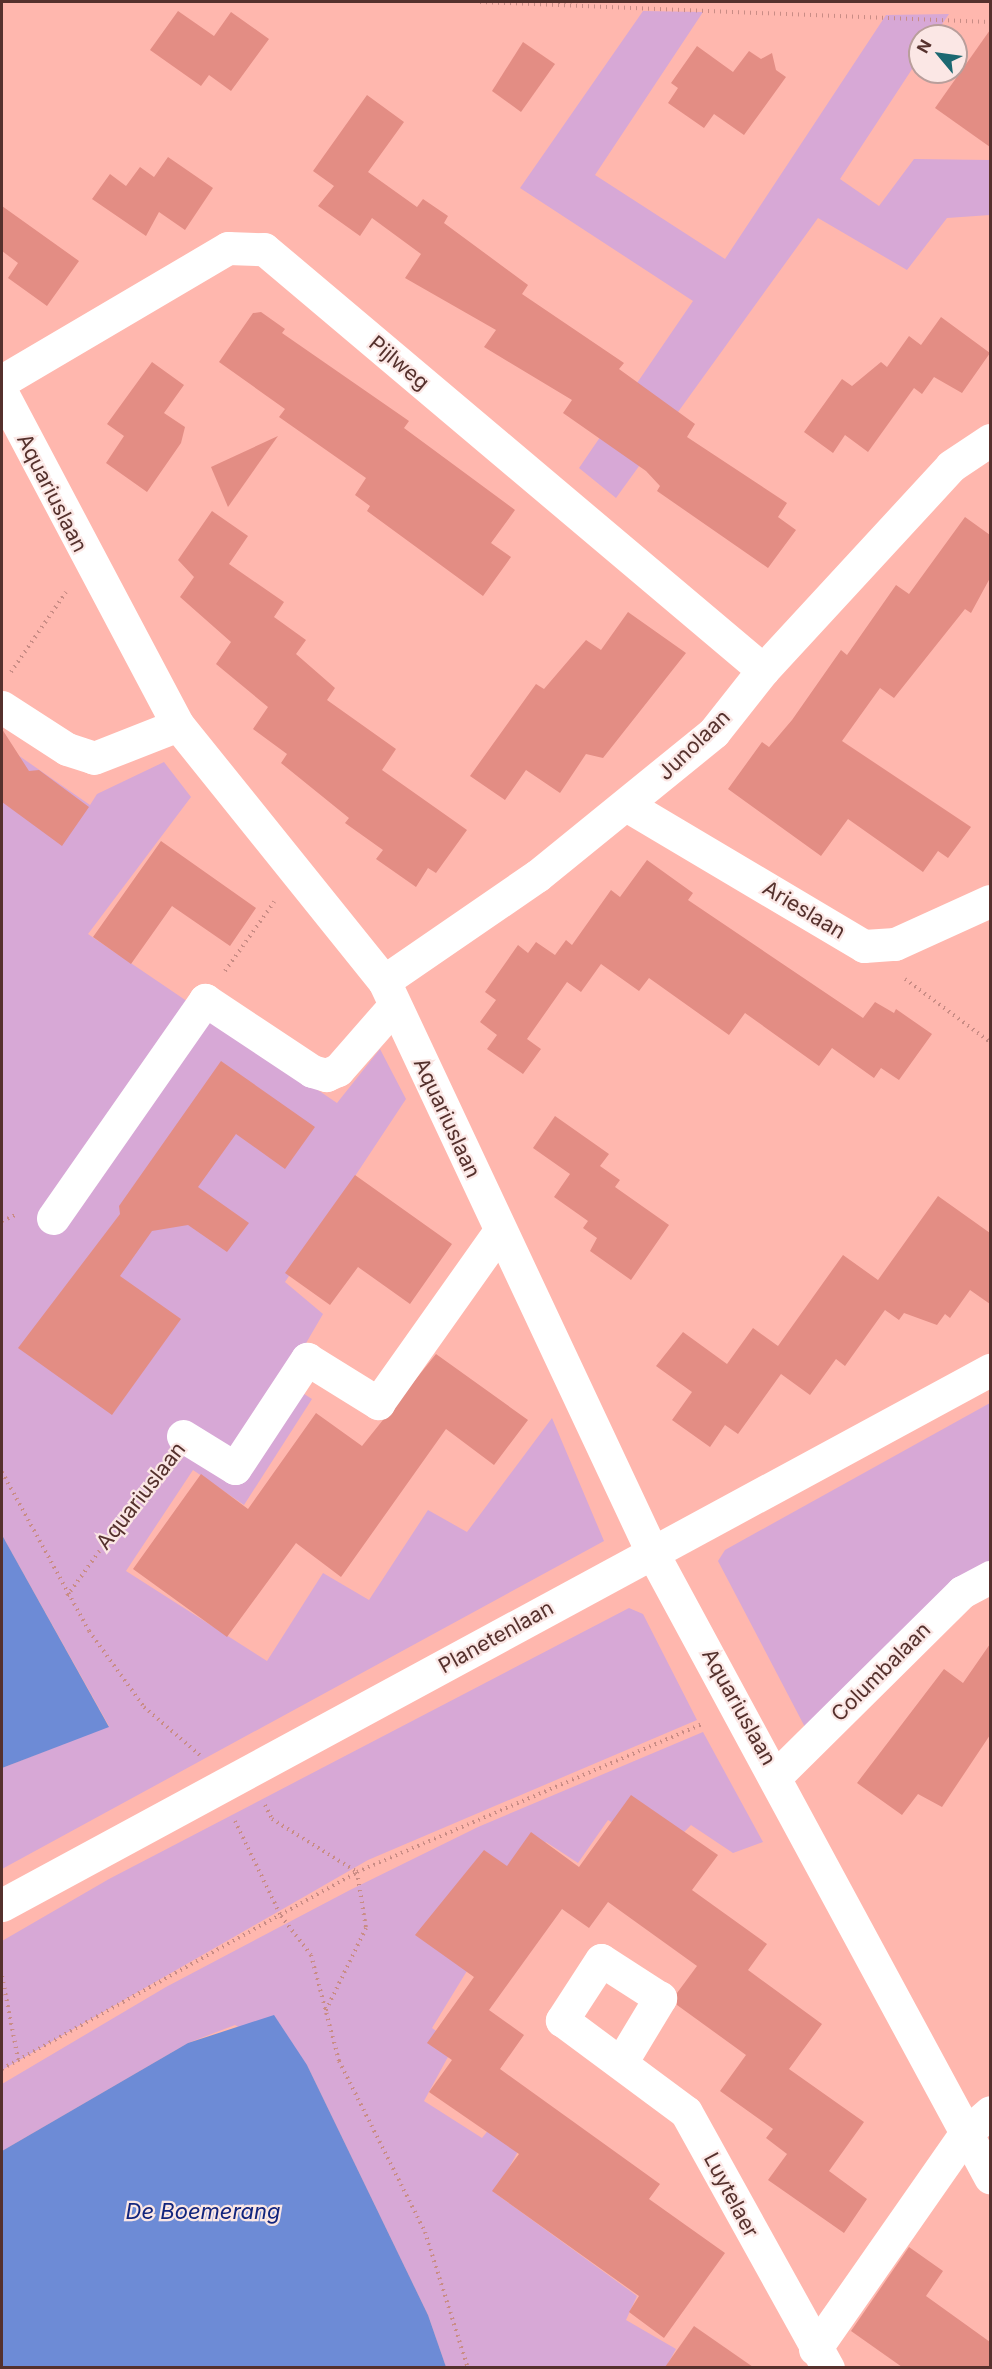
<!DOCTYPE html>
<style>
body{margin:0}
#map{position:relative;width:992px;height:2369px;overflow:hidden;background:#ffb7ae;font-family:Inter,sans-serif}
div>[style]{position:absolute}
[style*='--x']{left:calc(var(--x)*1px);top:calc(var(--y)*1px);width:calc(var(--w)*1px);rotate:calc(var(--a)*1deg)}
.green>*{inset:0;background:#d7a8d6}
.water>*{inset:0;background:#6d8bd6}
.building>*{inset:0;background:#e38d84}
.path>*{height:4px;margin-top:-2px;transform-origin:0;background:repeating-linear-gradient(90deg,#c98c85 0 1.5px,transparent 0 6px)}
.street>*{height:33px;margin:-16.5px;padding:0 16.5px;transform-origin:16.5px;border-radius:16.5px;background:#fff}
span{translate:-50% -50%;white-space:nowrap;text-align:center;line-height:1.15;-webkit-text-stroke:4.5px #fbe7e5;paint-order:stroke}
.street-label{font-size:21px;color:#55312d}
.water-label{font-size:22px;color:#12257d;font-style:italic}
.frame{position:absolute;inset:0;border:3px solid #55312d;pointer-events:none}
.north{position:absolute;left:908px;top:24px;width:60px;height:60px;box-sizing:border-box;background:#fbe7e5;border:2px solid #b99e9b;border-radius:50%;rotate:299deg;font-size:16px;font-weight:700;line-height:24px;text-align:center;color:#55312d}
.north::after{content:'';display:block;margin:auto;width:21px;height:27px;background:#1c6871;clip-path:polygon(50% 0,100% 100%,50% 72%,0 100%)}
</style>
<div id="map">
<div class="green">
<div style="clip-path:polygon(643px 11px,703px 12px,595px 175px,725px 259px,886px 15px,949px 14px,934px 36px,920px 36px,920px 57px,840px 179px,879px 206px,914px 159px,990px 160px,990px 215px,947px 218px,907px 270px,818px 218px,616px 498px,579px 468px,693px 301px,520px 188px)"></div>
<div style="clip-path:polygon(2px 744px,90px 805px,97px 794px,164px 762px,191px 797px,88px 934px,337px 1103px,380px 1049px,406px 1099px,285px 1282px,323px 1314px,284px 1381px,312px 1399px,244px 1505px,193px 1470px,126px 1571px,267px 1661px,323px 1573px,369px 1600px,428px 1510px,467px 1532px,552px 1418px,604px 1541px,2px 1869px,2px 1768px,109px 1726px,2px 1535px)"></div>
<div style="clip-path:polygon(990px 1403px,990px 1577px,807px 1731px,718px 1561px,725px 1550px)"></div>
<div style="clip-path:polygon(629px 1608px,643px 1614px,697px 1720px,368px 1860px,2px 2070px,2px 1941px,109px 1879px)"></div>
<div style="clip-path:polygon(703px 1732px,763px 1842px,733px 1853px,691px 1825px,664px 1853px,608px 1820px,578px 1863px,546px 1842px,432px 2028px,455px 2044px,424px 2101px,482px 2138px,499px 2117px,526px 2137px,495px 2193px,637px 2296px,626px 2320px,676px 2349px,666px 2367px,446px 2367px,428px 2315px,307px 2065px,235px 2025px,188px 2043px,2px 2151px,2px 2084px,166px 1987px,350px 1890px,478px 1827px)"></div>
</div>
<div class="water">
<div style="clip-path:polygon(2px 1535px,109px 1727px,2px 1768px)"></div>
<div style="clip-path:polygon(274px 2015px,307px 2065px,428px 2315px,446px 2367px,2px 2367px,2px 2151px,188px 2043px)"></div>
</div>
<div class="building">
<div style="clip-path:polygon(178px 11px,214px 36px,231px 12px,269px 39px,231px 91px,209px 75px,201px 86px,150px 50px)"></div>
<div style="clip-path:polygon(990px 30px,990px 147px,935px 108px)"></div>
<div style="clip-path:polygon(523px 42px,555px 64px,521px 112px,492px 91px)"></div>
<div style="clip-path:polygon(697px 46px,733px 72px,749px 51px,761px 59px,772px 53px,776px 70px,786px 77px,744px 135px,714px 114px,704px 128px,668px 103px,678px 88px,671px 83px)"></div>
<div style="clip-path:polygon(367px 95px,404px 122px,368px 172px,417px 207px,423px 199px,448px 216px,444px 223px,528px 285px,522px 294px,624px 363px,619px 369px,695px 424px,687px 437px,787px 503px,778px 517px,796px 530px,768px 568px,657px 491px,660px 486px,646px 471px,563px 413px,572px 400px,484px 347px,496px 330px,405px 278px,421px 254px,372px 218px,360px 236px,318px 206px,334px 186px,313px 171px)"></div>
<div style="clip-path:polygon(168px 157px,213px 188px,185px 230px,159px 212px,146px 236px,92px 199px,110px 174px,126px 186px,140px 167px,154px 177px)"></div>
<div style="clip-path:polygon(2px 206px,79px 261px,47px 306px,8px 278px,18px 263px,2px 251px)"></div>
<div style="clip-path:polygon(261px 312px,285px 329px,282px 333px,409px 421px,404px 428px,515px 510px,491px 543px,511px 557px,483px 596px,367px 511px,370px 506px,355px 495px,366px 478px,279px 417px,285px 409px,219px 362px,253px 313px)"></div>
<div style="clip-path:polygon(941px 317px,990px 353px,962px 393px,934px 377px,922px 394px,914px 388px,868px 452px,845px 435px,833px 453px,804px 432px,842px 379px,852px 386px,881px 362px,887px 367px,909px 336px,921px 345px)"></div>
<div style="clip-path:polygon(152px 362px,184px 385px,164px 413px,185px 427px,181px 443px,147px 492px,106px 463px,124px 436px,107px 424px)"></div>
<div style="clip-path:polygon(278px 436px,228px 507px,211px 467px)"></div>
<div style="clip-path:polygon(212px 511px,248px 536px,229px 564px,284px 602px,274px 617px,306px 640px,296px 654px,335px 688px,327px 700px,396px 749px,382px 770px,467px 830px,436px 873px,428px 868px,416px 887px,376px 859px,383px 850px,345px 823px,349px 818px,281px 763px,287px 754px,253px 729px,268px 707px,216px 664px,231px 642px,180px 597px,194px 577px,178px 560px)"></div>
<div style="clip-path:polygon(965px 517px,990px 535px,990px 578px,971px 613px,965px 609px,894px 698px,880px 688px,842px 741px,971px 827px,948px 858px,938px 851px,923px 872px,848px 819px,821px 856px,728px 789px,762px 742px,769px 747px,792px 720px,841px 650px,847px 655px,896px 585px,909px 594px)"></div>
<div style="clip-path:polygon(628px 612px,686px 653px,603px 758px,586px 754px,560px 793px,526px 770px,505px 800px,470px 776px,536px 684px,544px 689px,586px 640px,601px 650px)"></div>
<div style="clip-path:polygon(2px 729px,29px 771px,39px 770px,89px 807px,62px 846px,2px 802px)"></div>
<div style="clip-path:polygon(161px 841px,256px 908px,230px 946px,172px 906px,131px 964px,93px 937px)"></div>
<div style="clip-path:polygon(647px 860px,693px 893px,688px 900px,863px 1018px,875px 1002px,894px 1013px,896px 1009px,932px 1034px,899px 1080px,881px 1068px,874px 1078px,832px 1048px,819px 1066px,745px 1013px,729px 1035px,649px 978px,639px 991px,601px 964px,581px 992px,567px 982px,527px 1039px,541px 1049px,523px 1074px,487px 1049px,497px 1035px,480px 1022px,496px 1000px,485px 992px,518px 945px,528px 953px,536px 942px,555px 955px,566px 940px,572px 945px,611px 890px,620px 897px)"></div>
<div style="clip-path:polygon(221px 1061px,315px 1127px,285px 1169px,236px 1134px,198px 1187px,249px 1223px,227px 1252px,188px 1225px,152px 1231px,120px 1276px,181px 1319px,112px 1415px,18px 1348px,120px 1214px,119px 1206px)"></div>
<div style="clip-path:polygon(555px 1116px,609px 1154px,600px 1166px,620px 1180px,615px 1187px,669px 1225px,631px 1280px,590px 1251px,597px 1238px,583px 1228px,588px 1221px,554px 1197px,570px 1174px,533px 1148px)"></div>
<div style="clip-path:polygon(355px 1175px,452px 1244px,410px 1304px,358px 1267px,330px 1305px,285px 1273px)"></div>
<div style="clip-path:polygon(938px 1196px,990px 1233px,990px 1304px,970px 1290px,950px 1318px,945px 1314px,937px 1325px,904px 1313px,899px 1320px,885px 1310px,845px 1366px,836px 1359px,810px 1395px,781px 1374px,738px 1434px,725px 1425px,710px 1447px,672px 1420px,692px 1392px,656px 1366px,683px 1332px,727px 1364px,753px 1328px,778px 1346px,843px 1255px,878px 1280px)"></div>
<div style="clip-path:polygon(436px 1354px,528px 1420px,494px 1465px,446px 1429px,341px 1577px,296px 1543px,227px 1637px,133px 1569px,201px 1474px,248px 1509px,316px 1413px,362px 1446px)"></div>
<div style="clip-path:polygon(990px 1644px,990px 1735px,942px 1807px,918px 1794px,902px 1815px,857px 1783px,944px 1669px,963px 1683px)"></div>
<div style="clip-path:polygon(631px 1795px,718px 1855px,692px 1890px,767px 1944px,748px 1970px,822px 2024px,789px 2069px,864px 2122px,829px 2171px,867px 2199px,844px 2233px,768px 2180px,787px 2154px,766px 2138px,773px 2129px,720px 2091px,746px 2055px,677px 2005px,677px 1993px,697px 1966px,608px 1902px,589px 1928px,562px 1909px,489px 2010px,524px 2035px,500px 2069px,660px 2184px,649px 2199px,725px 2253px,664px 2338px,629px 2312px,639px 2296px,492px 2191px,519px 2154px,429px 2092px,452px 2060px,427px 2043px,474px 1977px,415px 1935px,484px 1850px,507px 1866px,531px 1832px,579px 1867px)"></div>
<div style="clip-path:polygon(909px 2247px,943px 2271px,926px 2296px,990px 2342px,990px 2367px,902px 2367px,851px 2331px)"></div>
<div style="clip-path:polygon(694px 2326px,753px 2367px,665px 2367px)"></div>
</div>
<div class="path">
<div style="--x:480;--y:2;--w:510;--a:2.25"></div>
<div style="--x:11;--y:672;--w:97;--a:-55.5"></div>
<div style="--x:225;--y:971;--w:85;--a:-54.6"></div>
<div style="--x:905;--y:979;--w:106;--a:36.5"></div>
<div style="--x:2;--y:1221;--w:17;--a:-24"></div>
<div style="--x:2;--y:1472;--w:181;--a:61.3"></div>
<div style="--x:89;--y:1631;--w:94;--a:54.1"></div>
<div style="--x:144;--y:1707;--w:75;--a:40.7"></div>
<div style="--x:67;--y:1596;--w:161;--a:-54.3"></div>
<div style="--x:265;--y:1805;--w:16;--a:63"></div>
<div style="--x:272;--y:1819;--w:100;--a:31.9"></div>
<div style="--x:357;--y:1872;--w:57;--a:80.9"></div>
<div style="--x:366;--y:1928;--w:93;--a:116"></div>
<div style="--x:235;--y:1821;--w:106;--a:64.2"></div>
<div style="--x:281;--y:1916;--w:49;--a:52.4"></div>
<div style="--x:311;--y:1955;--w:110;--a:75.2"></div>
<div style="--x:339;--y:2061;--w:191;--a:63.3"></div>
<div style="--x:425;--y:2232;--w:143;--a:72.5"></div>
<div style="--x:2;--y:1976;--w:85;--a:79.1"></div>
<div style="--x:2;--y:2069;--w:406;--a:-29"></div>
<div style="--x:357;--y:1872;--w:376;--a:-23.2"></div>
</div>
<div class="street">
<div style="--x:2;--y:381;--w:262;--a:-30.5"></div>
<div style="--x:228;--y:248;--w:36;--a:2"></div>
<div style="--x:264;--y:249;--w:653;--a:40.15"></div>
<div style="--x:2;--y:393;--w:376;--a:62.1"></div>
<div style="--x:178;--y:725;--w:329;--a:51.2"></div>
<div style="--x:384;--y:981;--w:631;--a:64.86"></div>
<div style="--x:652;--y:1552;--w:711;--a:61.6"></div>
<div style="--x:2;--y:707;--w:77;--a:32.9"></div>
<div style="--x:67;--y:749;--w:28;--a:18"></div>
<div style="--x:94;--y:758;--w:90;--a:-21.4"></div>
<div style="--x:628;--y:806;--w:274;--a:30.7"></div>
<div style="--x:864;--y:946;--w:31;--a:-4"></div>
<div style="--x:895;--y:944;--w:104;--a:-24.4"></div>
<div style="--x:384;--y:981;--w:186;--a:-34.5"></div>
<div style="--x:537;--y:876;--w:228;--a:-39.1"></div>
<div style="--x:714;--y:732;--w:79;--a:-51.7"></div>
<div style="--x:763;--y:670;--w:277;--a:-47.3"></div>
<div style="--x:951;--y:466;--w:47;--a:-33.7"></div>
<div style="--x:53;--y:1218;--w:266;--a:-55.1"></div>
<div style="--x:205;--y:1000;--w:128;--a:33.6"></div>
<div style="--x:312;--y:1071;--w:15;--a:16"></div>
<div style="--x:326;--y:1075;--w:13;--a:-23"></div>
<div style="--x:338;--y:1070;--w:86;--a:-48.8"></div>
<div style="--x:183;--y:1436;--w:61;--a:31.6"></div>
<div style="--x:235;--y:1468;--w:131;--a:-56.6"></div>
<div style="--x:307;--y:1359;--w:84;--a:31.8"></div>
<div style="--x:378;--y:1403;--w:211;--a:-54.7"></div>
<div style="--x:777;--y:1775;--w:260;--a:-44.7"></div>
<div style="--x:962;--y:1592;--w:32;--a:-28"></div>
<div style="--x:2;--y:1905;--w:1124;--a:-28.44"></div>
<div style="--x:622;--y:2061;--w:74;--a:-58.9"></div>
<div style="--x:660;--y:1998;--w:70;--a:-147.2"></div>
<div style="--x:601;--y:1960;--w:72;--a:123"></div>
<div style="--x:562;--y:2020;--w:154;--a:36.6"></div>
<div style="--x:686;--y:2112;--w:293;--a:61"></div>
<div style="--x:815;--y:2349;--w:262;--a:-55.1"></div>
<div style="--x:965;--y:2134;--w:33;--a:-41"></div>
</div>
<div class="street-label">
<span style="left:399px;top:363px;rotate:40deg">Pijlweg</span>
<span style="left:52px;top:493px;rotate:63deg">Aquariuslaan</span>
<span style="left:694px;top:745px;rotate:-44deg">Junolaan</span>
<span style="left:804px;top:910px;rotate:31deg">Arieslaan</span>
<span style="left:447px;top:1118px;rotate:65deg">Aquariuslaan</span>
<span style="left:141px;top:1496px;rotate:-52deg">Aquariuslaan</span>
<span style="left:496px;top:1637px;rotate:-29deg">Planetenlaan</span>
<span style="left:881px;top:1672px;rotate:-45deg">Columbalaan</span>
<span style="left:739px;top:1707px;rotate:61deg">Aquariuslaan</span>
<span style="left:731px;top:2195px;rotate:62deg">Luytelaer</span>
</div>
<div class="water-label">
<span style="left:203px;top:2212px">De Boemerang</span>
</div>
<div class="frame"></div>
<div class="north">N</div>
</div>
